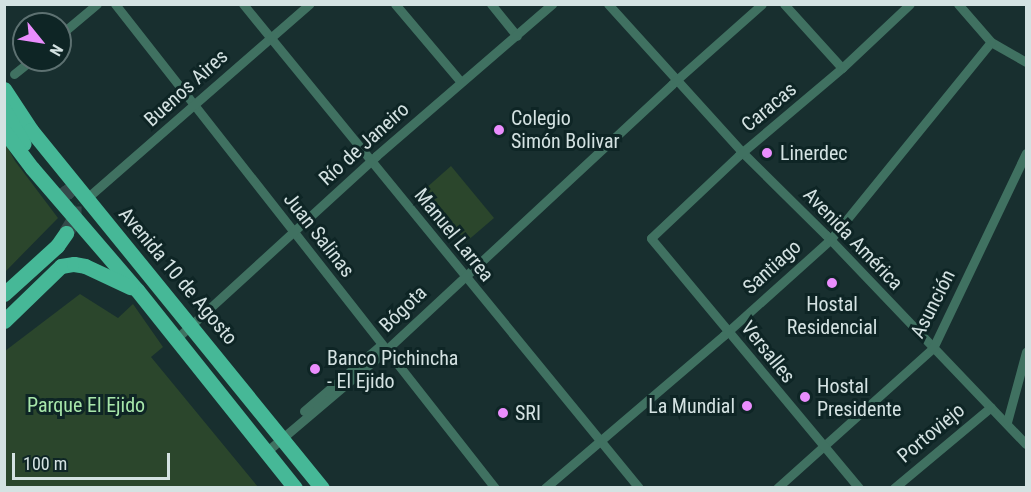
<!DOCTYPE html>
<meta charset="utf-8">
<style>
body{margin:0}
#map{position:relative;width:1031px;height:492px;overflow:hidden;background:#182f2f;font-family:"Roboto Condensed",sans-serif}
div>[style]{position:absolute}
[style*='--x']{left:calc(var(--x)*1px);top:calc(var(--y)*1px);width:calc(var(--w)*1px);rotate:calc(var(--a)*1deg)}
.green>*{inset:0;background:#2b462c}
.primary-tunnel>*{height:15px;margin-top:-7.5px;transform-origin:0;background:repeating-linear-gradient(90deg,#344a4a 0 15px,transparent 0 23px)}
.minor>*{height:9px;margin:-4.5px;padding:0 4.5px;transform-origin:4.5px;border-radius:4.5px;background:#407161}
.primary>*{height:15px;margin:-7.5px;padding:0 7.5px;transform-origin:7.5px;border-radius:7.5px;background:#46b897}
.dots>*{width:16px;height:16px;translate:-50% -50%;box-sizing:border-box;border:3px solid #0e2525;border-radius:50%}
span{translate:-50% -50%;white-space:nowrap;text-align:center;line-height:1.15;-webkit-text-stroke:6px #0e2525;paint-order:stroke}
.street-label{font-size:20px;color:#d4e2e2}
.poi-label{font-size:20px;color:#d4e2e2}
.left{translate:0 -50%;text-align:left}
.right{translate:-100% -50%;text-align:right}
.park-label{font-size:20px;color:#a7e6aa}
.frame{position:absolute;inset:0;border:6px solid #d4e2e2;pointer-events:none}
.north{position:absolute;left:12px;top:12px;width:60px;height:60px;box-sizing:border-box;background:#0e2525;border:2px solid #5d7171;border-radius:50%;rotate:120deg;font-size:16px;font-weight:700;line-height:24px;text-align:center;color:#d4e2e2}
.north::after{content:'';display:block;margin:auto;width:21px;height:27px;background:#ea8dfd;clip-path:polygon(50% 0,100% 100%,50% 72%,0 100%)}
.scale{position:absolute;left:12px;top:453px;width:158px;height:27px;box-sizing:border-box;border:3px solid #d4e2e2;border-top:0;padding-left:8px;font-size:18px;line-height:21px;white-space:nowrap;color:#d4e2e2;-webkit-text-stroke:4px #0e2525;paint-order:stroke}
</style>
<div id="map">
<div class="green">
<div style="clip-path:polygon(4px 141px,15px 161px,58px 218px,5px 272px)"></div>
<div style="clip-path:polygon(451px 166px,494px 218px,466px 242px,425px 189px)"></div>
<div style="clip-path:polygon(80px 294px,118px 318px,133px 304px,163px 347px,151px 357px,258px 487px,5px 487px,5px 351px)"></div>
</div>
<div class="primary-tunnel">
<div style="--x:61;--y:187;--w:23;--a:56"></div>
<div style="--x:74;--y:206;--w:14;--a:90"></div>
<div style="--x:74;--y:220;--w:15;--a:122"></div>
</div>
<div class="minor">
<div style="--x:115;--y:4;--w:615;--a:51.86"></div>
<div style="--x:243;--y:4;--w:625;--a:50.71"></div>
<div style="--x:395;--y:4;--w:102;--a:49.8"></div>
<div style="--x:491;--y:4;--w:41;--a:50.9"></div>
<div style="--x:608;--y:4;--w:200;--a:47.8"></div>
<div style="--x:742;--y:152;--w:118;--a:44.7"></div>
<div style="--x:826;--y:235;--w:289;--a:46.3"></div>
<div style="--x:784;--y:4;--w:86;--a:47.8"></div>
<div style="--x:958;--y:4;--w:50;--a:49"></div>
<div style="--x:991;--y:42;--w:40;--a:29.7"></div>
<div style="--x:60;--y:35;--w:48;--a:-40"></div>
<div style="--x:14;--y:74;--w:22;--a:-39"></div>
<div style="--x:87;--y:198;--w:295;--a:-41.1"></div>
<div style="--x:177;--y:338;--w:270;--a:-42.4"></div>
<div style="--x:376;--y:156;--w:233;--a:-40.8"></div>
<div style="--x:304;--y:411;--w:101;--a:-40.6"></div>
<div style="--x:1007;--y:422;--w:73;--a:-74.8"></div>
<div style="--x:266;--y:452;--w:156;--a:-40.3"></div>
<div style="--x:385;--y:351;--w:392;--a:-42.9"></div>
<div style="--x:672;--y:84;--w:120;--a:-41.6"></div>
<div style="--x:545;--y:488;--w:235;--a:-40.5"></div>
<div style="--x:724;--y:335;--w:142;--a:-41.9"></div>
<div style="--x:830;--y:240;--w:255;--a:-50.9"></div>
<div style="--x:777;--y:488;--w:210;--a:-41.9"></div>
<div style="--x:933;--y:348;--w:216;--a:-64.5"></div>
<div style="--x:859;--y:488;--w:325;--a:-129.8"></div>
<div style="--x:651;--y:238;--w:121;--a:-43.3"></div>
<div style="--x:739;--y:155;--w:135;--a:-40.2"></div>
<div style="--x:842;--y:68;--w:93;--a:-43.3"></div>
<div style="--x:894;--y:488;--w:126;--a:-39.9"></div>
</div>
<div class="primary">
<div style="--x:4;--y:89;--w:49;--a:56.6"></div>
<div style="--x:31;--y:130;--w:461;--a:50.9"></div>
<div style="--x:4;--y:110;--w:39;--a:60"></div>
<div style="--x:4;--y:131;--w:46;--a:52.9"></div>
<div style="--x:32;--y:168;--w:161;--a:49.3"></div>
<div style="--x:137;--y:290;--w:253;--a:51.4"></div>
<div style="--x:4;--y:294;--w:72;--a:-42.2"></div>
<div style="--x:57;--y:246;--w:16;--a:-55"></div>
<div style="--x:4;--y:321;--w:79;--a:-44"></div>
<div style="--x:61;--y:266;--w:13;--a:-9"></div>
<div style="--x:74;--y:264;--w:11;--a:10"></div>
<div style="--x:85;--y:266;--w:50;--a:25"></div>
</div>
<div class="dots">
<div style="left:499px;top:130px;background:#ea8dfd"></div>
<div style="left:767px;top:153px;background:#ea8dfd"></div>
<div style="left:832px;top:283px;background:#ea8dfd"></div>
<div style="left:315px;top:369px;background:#ea8dfd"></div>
<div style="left:805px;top:397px;background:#ea8dfd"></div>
<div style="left:747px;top:406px;background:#ea8dfd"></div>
<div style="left:503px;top:413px;background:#ea8dfd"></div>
</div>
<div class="street-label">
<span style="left:186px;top:88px;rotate:-42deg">Buenos Aires</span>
<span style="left:769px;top:107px;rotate:-40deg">Caracas</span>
<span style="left:364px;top:144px;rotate:-42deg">Río de Janeiro</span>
<span style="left:319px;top:235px;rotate:52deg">Juan Salinas</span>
<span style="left:454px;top:235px;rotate:51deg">Manuel Larrea</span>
<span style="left:853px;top:239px;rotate:46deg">Avenida América</span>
<span style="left:772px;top:267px;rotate:-42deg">Santiago</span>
<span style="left:178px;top:276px;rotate:50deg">Avenida 10 de Agosto</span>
<span style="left:933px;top:304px;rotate:-63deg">Asunción</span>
<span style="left:403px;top:309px;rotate:-44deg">Bógota</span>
<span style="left:768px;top:352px;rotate:51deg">Versalles</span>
<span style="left:931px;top:433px;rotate:-40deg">Portoviejo</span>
</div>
<div class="poi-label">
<span class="left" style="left:511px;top:130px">Colegio<br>Simón Bolivar</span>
<span class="left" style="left:780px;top:153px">Linerdec</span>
<span style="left:832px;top:316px">Hostal<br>Residencial</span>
<span class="left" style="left:327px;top:370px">Banco Pichincha<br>- El Ejido</span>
<span class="left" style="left:817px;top:398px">Hostal<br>Presidente</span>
<span class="right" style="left:735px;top:406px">La Mundial</span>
<span class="left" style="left:515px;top:413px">SRI</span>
</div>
<div class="park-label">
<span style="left:86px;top:405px">Parque El Ejido</span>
</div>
<div class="frame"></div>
<div class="north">N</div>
<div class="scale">100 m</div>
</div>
